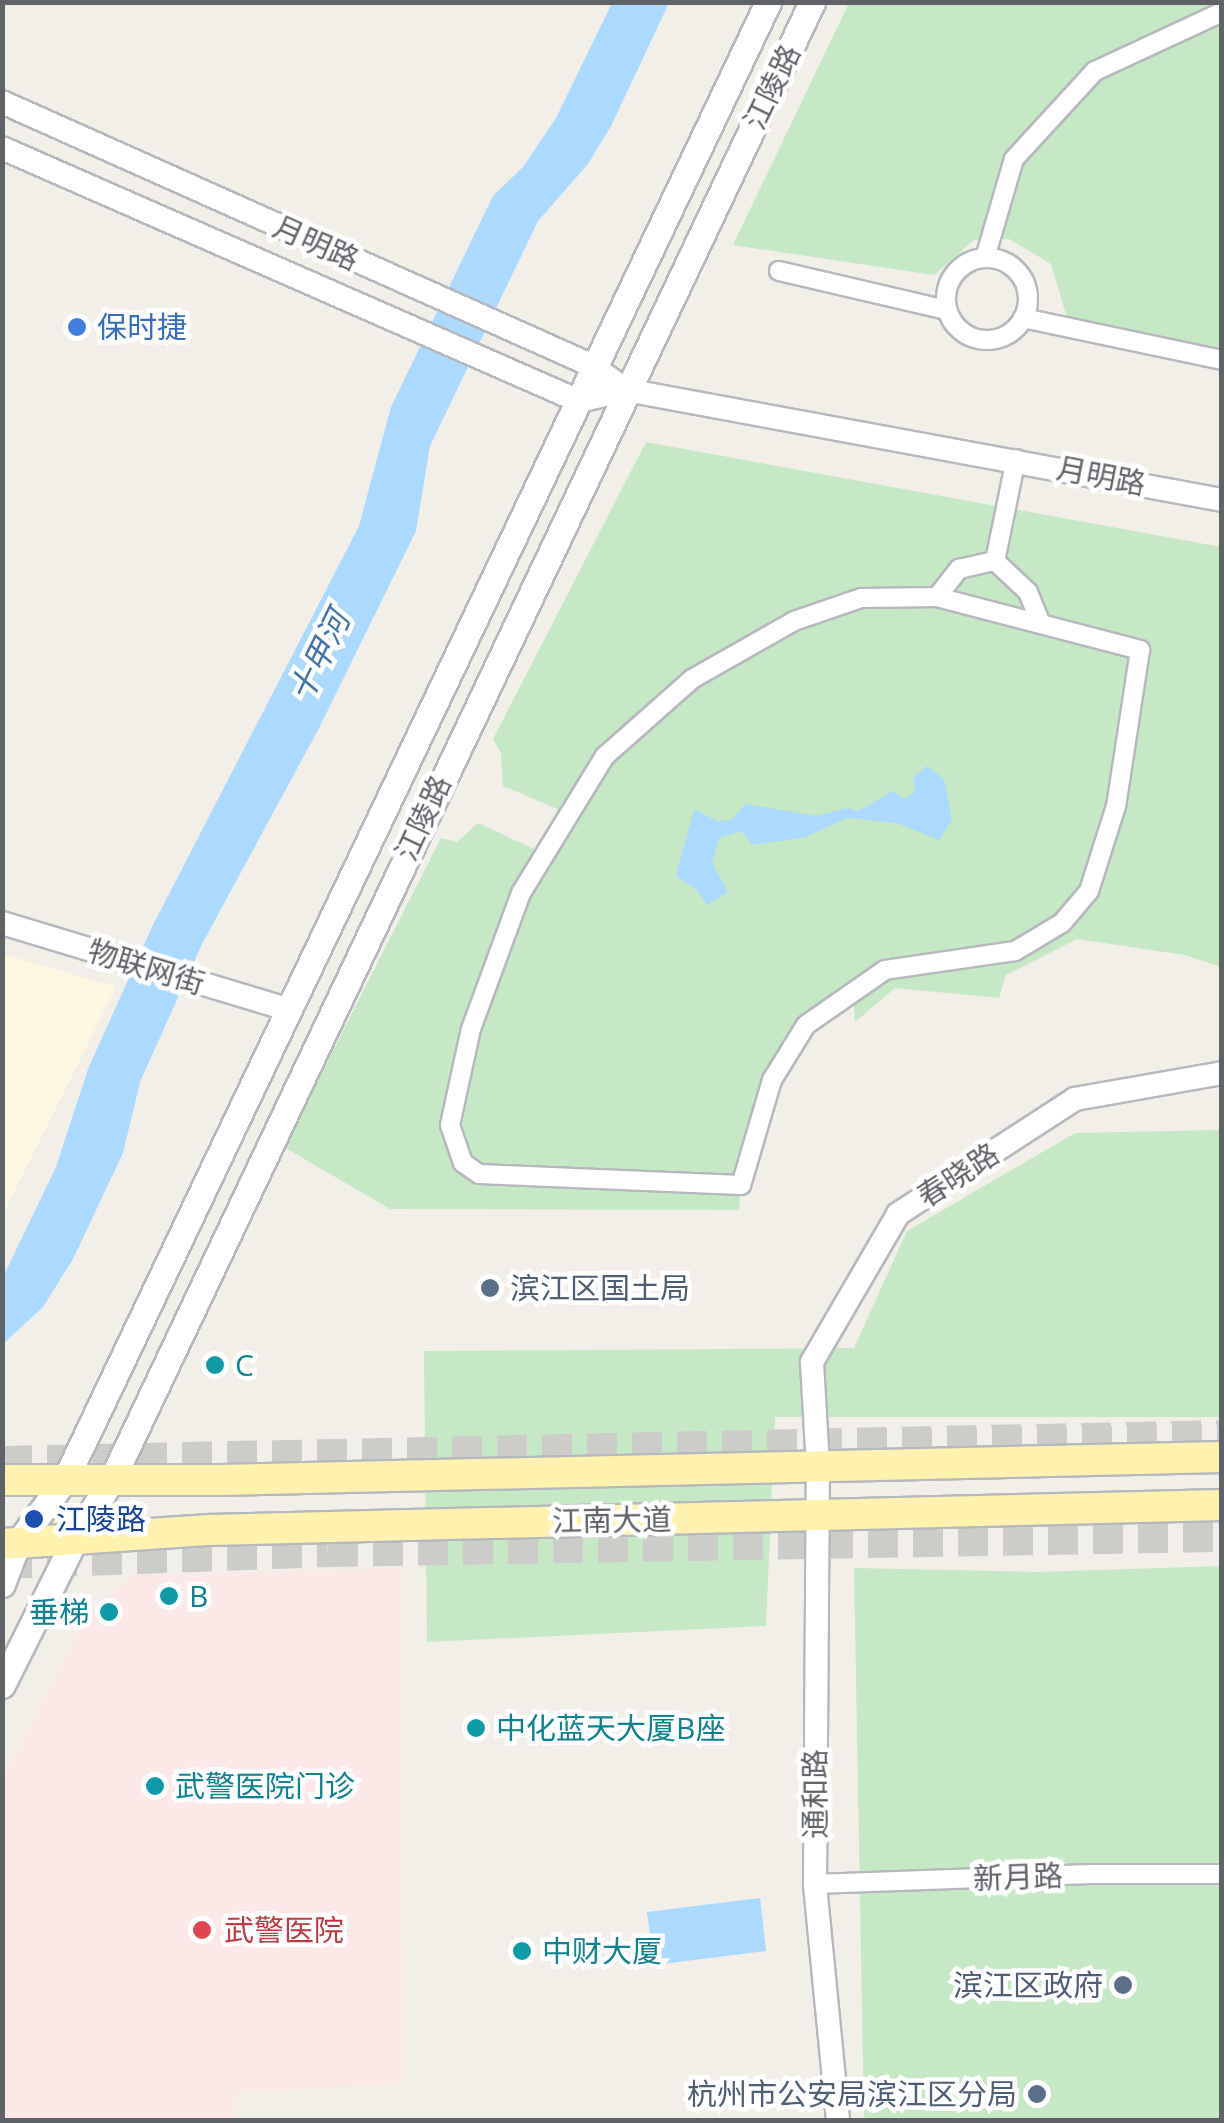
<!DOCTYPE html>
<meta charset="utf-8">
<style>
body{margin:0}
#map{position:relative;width:1224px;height:2123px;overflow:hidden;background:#f1efe8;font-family:"Open Sans","Noto Sans SC",sans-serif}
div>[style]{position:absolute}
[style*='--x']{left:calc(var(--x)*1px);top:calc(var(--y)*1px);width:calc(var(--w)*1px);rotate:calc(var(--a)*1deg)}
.commercial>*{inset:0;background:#fef7e0}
.medical>*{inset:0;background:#fce8e6}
.green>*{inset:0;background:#c5e8c5}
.water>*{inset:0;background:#aadaff}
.trunk-tunnel>*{height:30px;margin-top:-15px;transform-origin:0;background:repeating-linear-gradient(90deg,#ccccc8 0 30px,transparent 0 45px)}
.roads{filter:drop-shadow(2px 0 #b5b8bc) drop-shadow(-2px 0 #b5b8bc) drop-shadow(0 2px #b5b8bc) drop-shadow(0 -2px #b5b8bc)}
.minor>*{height:18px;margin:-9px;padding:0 9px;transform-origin:9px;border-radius:9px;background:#fff}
.minor>.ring{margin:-9px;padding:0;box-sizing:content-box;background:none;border:18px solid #fff;border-radius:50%}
.tertiary>*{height:22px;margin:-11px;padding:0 11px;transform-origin:11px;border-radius:11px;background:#fff}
.secondary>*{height:25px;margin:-12.5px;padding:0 12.5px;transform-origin:12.5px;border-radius:12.5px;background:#fff}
.primary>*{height:30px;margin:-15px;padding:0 15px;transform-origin:15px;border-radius:15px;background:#fff2af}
.dots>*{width:28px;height:28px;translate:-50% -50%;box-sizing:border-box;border:5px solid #fff;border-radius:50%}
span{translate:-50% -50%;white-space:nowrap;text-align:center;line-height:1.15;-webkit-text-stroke:9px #fff;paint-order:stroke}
.street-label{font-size:30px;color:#5f6368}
.shop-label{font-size:30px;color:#366cbe}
.left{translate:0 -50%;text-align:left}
.service-label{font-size:30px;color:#4e5e75}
.right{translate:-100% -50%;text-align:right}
.culture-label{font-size:30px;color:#0d838f}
.transit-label{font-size:30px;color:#164399}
.health-label{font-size:30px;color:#be3a42}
.water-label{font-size:32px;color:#4174aa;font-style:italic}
.frame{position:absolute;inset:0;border:5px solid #5f6368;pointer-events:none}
</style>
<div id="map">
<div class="commercial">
<div style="clip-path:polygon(3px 954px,116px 987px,3px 1214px,2px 954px)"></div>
</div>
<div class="medical">
<div style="clip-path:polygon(399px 1568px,403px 2083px,235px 2093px,235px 2120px,3px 2120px,3px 1778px,88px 1612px,132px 1576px)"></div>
</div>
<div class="green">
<div style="clip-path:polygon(849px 3px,1221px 3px,1221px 360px,1070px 328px,1051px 264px,1009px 239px,974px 240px,934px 275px,733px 245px)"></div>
<div style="clip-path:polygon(646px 442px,1221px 547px,1221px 967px,1185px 955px,1077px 939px,1006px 975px,999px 998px,895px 988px,855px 1022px,853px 994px,806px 1025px,772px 1080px,741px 1185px,739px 1210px,390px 1209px,284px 1147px,441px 838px,457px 842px,478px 823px,545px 854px,569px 814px,503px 786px,501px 753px,493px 739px)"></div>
<div style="clip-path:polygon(1221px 1130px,1221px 1417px,775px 1417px,766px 1626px,427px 1642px,424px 1351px,854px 1348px,907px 1231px,1075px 1133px)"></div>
<div style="clip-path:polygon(1221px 1566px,1221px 2120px,864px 2120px,854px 1568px,1038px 1572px)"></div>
</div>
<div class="water">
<div style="clip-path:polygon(612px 3px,669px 3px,611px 126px,588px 164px,538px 221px,430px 446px,416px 531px,318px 730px,202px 944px,140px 1082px,123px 1153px,73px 1259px,43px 1307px,3px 1344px,3px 1277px,56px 1167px,88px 1069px,152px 927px,359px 526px,391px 407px,493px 196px,523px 167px,556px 118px)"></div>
<div style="clip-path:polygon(927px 766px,944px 779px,952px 820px,939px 840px,897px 823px,847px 818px,806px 837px,752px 845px,742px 831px,719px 838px,712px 863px,728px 892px,707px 905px,697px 890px,676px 876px,694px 809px,717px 821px,732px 820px,745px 804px,816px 816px,848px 808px,858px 811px,893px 791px,905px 799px,915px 792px,913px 778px)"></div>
<div style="clip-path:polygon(760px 1898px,766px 1951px,654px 1965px,647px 1912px)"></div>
</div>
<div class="trunk-tunnel">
<div style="--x:2;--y:1461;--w:1220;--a:-1.22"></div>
<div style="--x:2;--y:1564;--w:326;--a:-2.1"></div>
<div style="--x:328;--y:1552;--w:894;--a:-0.96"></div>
</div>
<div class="roads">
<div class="minor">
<div style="--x:985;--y:258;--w:103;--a:-73.7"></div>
<div style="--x:1014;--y:159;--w:120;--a:-47.4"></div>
<div style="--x:1095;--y:71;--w:140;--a:-24.9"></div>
<div class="ring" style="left:946px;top:258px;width:64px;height:64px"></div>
<div style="--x:779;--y:271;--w:172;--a:13.1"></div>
<div style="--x:1023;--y:318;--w:203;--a:11.9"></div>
<div style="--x:995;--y:561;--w:104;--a:-78.4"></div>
<div style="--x:937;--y:597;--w:210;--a:14.6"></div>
<div style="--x:1140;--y:650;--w:158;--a:98.7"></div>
<div style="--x:1116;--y:806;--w:89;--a:107.6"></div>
<div style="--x:1089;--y:891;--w:42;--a:130.2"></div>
<div style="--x:1062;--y:923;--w:55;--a:149.2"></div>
<div style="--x:1015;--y:951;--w:131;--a:171.7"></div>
<div style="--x:885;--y:970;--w:96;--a:145.2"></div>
<div style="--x:806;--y:1025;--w:65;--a:121.7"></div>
<div style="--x:772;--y:1080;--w:109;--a:106.4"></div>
<div style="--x:741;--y:1185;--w:262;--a:-177.6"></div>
<div style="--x:479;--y:1174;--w:19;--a:-145"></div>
<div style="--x:463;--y:1163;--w:40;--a:-108.9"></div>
<div style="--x:450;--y:1125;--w:98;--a:-77.7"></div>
<div style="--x:471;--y:1029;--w:145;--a:-69.8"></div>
<div style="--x:521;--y:893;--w:161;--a:-58.5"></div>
<div style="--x:605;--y:756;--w:116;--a:-41.5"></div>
<div style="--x:692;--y:679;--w:117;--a:-29.6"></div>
<div style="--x:794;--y:621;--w:71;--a:-18.9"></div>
<div style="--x:861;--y:598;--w:76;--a:-0.8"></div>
<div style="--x:937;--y:597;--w:36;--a:-52"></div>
<div style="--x:959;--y:569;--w:37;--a:-13"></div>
<div style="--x:995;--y:561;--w:45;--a:43.2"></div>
<div style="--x:1028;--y:592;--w:31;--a:68"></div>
<div style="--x:815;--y:1884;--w:276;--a:-2.1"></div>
<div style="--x:1091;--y:1874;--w:131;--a:0"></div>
</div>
<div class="tertiary">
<div style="--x:2;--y:102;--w:647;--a:24.07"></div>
<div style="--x:593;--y:366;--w:41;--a:36"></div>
<div style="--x:2;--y:148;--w:630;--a:23.68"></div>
<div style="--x:579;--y:401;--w:48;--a:-13.2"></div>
<div style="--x:626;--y:390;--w:606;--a:10.46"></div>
<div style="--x:2;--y:923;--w:301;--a:16.8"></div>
<div style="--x:838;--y:2120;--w:237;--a:-95.6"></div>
<div style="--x:815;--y:1884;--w:417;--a:-89.6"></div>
<div style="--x:818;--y:1467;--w:105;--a:-93.3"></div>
<div style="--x:812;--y:1362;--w:171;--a:-59.8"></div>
<div style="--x:898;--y:1214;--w:211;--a:-33"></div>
<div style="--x:1075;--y:1099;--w:149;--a:-10"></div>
</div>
<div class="secondary">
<div style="--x:2;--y:1584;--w:43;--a:-69.4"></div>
<div style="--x:17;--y:1544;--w:82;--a:-53.4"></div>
<div style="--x:66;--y:1478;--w:1634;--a:-64.56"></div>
<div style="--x:2;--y:1685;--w:165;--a:-63.4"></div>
<div style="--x:76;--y:1537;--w:70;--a:-58.3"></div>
<div style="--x:113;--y:1477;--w:1632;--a:-64.64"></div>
</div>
<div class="primary">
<div style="--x:2;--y:1480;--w:218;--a:0"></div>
<div style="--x:220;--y:1480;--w:1002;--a:-1.31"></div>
<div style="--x:2;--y:1544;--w:208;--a:-3.9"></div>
<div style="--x:210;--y:1530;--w:1012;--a:-1.42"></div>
</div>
</div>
<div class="dots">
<div style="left:77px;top:327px;background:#3f7fe0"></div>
<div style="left:490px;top:1288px;background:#5c6f8a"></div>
<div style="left:215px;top:1365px;background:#0f9aa8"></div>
<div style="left:34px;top:1519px;background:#1a4fb4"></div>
<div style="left:169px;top:1596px;background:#0f9aa8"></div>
<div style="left:109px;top:1612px;background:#0f9aa8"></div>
<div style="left:476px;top:1728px;background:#0f9aa8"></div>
<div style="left:155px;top:1786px;background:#0f9aa8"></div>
<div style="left:202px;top:1930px;background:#e0444e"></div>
<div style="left:522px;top:1951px;background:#0f9aa8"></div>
<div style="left:1123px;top:1985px;background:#5c6f8a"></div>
<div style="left:1037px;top:2094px;background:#5c6f8a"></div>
</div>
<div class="street-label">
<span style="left:772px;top:87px;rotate:-64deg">江陵路</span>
<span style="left:316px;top:243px;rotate:24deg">月明路</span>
<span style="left:1101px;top:476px;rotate:11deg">月明路</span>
<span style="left:423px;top:818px;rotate:-65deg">江陵路</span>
<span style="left:146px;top:967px;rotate:17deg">物联网街</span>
<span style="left:958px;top:1175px;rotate:-33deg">春晓路</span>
<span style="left:612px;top:1520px;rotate:-1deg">江南大道</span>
<span style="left:815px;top:1794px;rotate:-90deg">通和路</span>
<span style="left:1018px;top:1877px;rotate:-2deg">新月路</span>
</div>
<div class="shop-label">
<span class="left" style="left:97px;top:327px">保时捷</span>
</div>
<div class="service-label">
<span class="left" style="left:510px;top:1288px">滨江区国土局</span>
<span class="right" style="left:1103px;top:1985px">滨江区政府</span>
<span class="right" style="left:1017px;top:2094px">杭州市公安局滨江区分局</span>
</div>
<div class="culture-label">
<span class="left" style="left:235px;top:1365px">C</span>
<span class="left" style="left:189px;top:1596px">B</span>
<span class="right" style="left:89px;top:1612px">垂梯</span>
<span class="left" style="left:496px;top:1728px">中化蓝天大厦B座</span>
<span class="left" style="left:175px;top:1786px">武警医院门诊</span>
<span class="left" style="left:542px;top:1951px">中财大厦</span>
</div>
<div class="transit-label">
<span class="left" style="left:56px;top:1519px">江陵路</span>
</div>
<div class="health-label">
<span class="left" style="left:224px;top:1930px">武警医院</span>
</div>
<div class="water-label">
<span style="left:319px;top:656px;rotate:-64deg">十甲河</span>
</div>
<div class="frame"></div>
</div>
